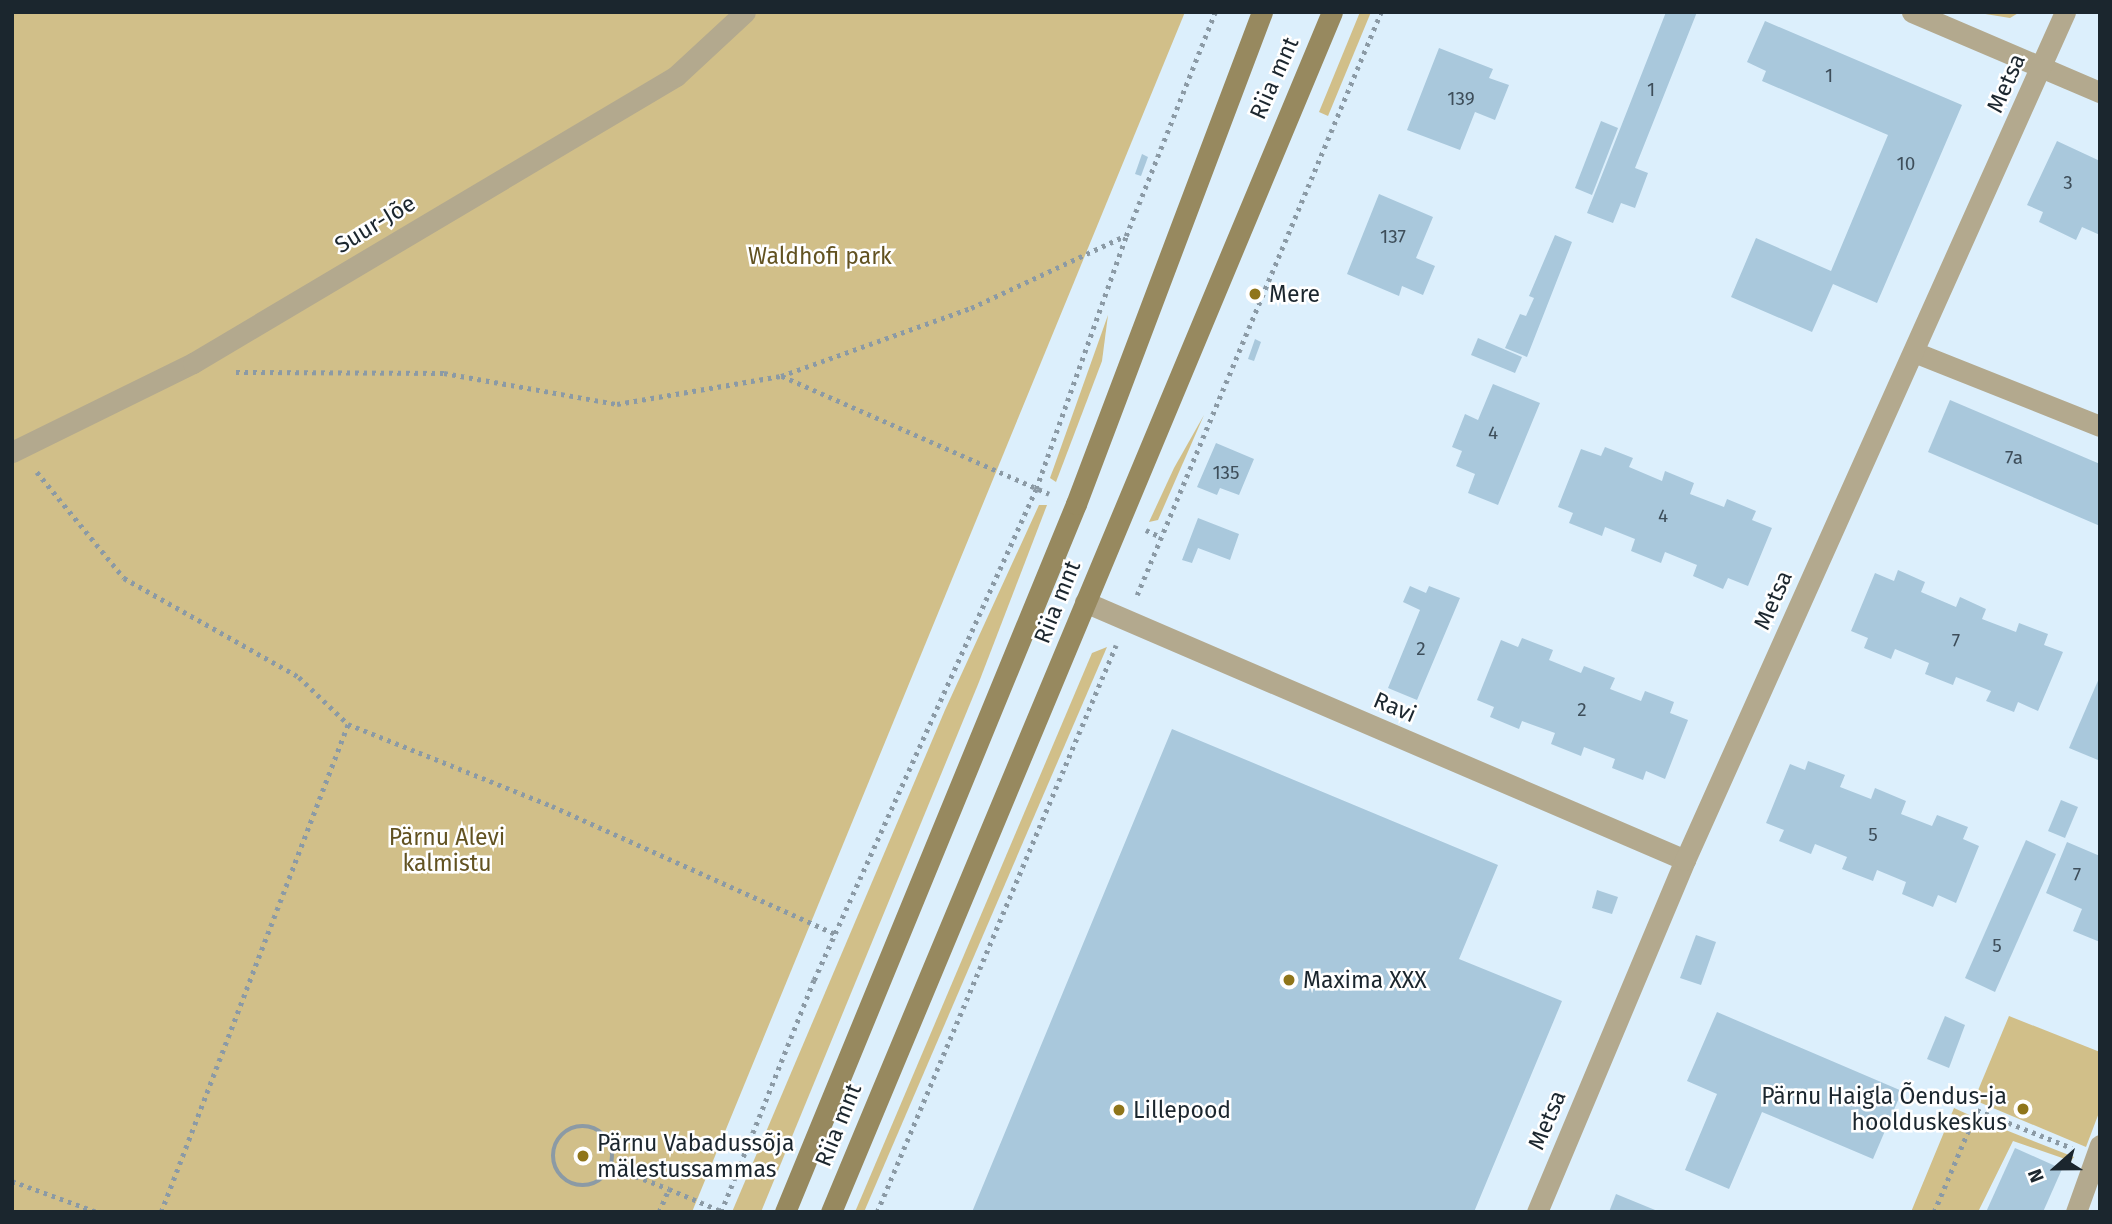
<!DOCTYPE html>
<meta charset="utf-8">
<style>
body{margin:0}
#map{position:relative;width:2112px;height:1224px;overflow:hidden;background:#dceffc;font-family:"Fira Sans",sans-serif}
div>[style]{position:absolute}
[style*='--x']{left:calc(var(--x)*1px);top:calc(var(--y)*1px);width:calc(var(--w)*1px);rotate:calc(var(--a)*1deg)}
.green>*{inset:0;background:#d1bf89}
.building>*{inset:0;background:#a9c8dc}
.path>*{height:4.5px;margin-top:-2.25px;transform-origin:0;background:repeating-linear-gradient(90deg,#8b9aa5 0 3.5px,transparent 0 8.5px)}
.path>.ring{margin:-2.25px;padding:0;box-sizing:content-box;background:none;border:4.5px solid #8b9aa5;border-radius:50%}
.lane>*{height:21px;margin:-10.5px;padding:0 10.5px;transform-origin:10.5px;border-radius:10.5px;background:#b3a98e}
.street>*{height:21px;margin:-10.5px;padding:0 10.5px;transform-origin:10.5px;border-radius:10.5px;background:#b3a98e}
.secondary>*{height:21px;margin:-10.5px;padding:0 10.5px;transform-origin:10.5px;border-radius:10.5px;background:#97895f}
.dots>*{width:19px;height:19px;translate:-50% -50%;box-sizing:border-box;border:4px solid #fff;border-radius:50%}
span{translate:-50% -50%;white-space:nowrap;text-align:center;line-height:1.15;-webkit-text-stroke:5px #fff;paint-order:stroke}
.number-label{font-size:19px;color:#3e4e5a}
.number-label span{-webkit-text-stroke-width:0}
.street-label{font-size:23px;color:#1b262e}
.park-label{font-size:23px;color:#625221}
.poi-label{font-size:23px;color:#1b262e}
.left{translate:0 -50%;text-align:left}
.right{translate:-100% -50%;text-align:right}
.frame{position:absolute;inset:0;border:14px solid #1b262e;pointer-events:none}
.north{position:absolute;left:2021px;top:1133px;width:70px;height:70px;-webkit-text-stroke:5px #fff;paint-order:stroke;rotate:249deg;font-size:19px;font-weight:700;line-height:28px;text-align:center;color:#1b262e}
.north::after{content:'';display:block;margin:auto;width:24px;height:32px;background:#1b262e;clip-path:polygon(50% 0,100% 100%,50% 72%,0 100%)}
</style>
<div id="map">
<div class="green">
<div style="clip-path:polygon(12px 12px,1185px 12px,692px 1212px,12px 1212px)"></div>
<div style="clip-path:polygon(1360px 12px,1371px 12px,1328px 116px,1319px 112px)"></div>
<div style="clip-path:polygon(1973px 12px,2020px 12px,2010px 18px)"></div>
<div style="clip-path:polygon(1108px 315px,1102px 361px,1056px 482px,1050px 478px)"></div>
<div style="clip-path:polygon(1204px 415px,1158px 520px,1149px 522px,1174px 468px)"></div>
<div style="clip-path:polygon(1039px 505px,1047px 505px,979px 682px,761px 1212px,732px 1212px,945px 710px)"></div>
<div style="clip-path:polygon(1107px 647px,864px 1212px,855px 1212px,1092px 653px)"></div>
<div style="clip-path:polygon(2009px 1016px,2100px 1052px,2100px 1110px,2086px 1147px,1974px 1100px)"></div>
<div style="clip-path:polygon(1954px 1108px,1978px 1119px,2074px 1157px,2071px 1161px,2013px 1141px,1978px 1212px,1911px 1212px)"></div>
</div>
<div class="building">
<div style="clip-path:polygon(1666px 12px,1697px 12px,1635px 168px,1648px 173px,1635px 208px,1621px 203px,1613px 223px,1587px 213px)"></div>
<div style="clip-path:polygon(1765px 21px,1962px 105px,1877px 303px,1833px 284px,1812px 332px,1731px 297px,1756px 238px,1831px 271px,1888px 135px,1762px 81px,1766px 71px,1747px 62px)"></div>
<div style="clip-path:polygon(1439px 48px,1493px 69px,1489px 78px,1509px 85px,1495px 120px,1475px 112px,1460px 150px,1407px 130px)"></div>
<div style="clip-path:polygon(1601px 121px,1618px 128px,1592px 195px,1575px 188px)"></div>
<div style="clip-path:polygon(2057px 141px,2100px 161px,2100px 235px,2082px 227px,2076px 240px,2039px 222px,2043px 212px,2027px 205px)"></div>
<div style="clip-path:polygon(1142px 154px,1148px 157px,1141px 176px,1135px 174px)"></div>
<div style="clip-path:polygon(1379px 194px,1433px 217px,1416px 258px,1435px 266px,1423px 295px,1402px 286px,1399px 296px,1347px 274px)"></div>
<div style="clip-path:polygon(1555px 235px,1572px 242px,1527px 357px,1505px 348px,1520px 314px,1526px 316px,1534px 298px,1529px 296px)"></div>
<div style="clip-path:polygon(1478px 338px,1522px 357px,1515px 373px,1471px 355px)"></div>
<div style="clip-path:polygon(1255px 339px,1261px 342px,1254px 361px,1248px 359px)"></div>
<div style="clip-path:polygon(1493px 384px,1540px 403px,1498px 505px,1468px 493px,1475px 474px,1456px 466px,1462px 451px,1452px 447px,1465px 414px,1478px 420px)"></div>
<div style="clip-path:polygon(1950px 400px,2100px 464px,2100px 526px,1928px 452px)"></div>
<div style="clip-path:polygon(1216px 443px,1254px 459px,1239px 495px,1220px 488px,1217px 495px,1197px 487px)"></div>
<div style="clip-path:polygon(1605px 447px,1633px 458px,1629px 467px,1662px 481px,1665px 471px,1694px 483px,1690px 494px,1724px 507px,1727px 499px,1756px 511px,1752px 520px,1772px 528px,1748px 586px,1728px 578px,1723px 589px,1693px 576px,1697px 565px,1665px 552px,1661px 563px,1631px 551px,1635px 539px,1605px 527px,1602px 536px,1569px 523px,1573px 513px,1558px 507px,1581px 449px,1601px 456px)"></div>
<div style="clip-path:polygon(1198px 518px,1239px 534px,1230px 560px,1198px 548px,1192px 563px,1182px 560px)"></div>
<div style="clip-path:polygon(1898px 570px,1925px 582px,1921px 592px,1956px 607px,1960px 597px,1986px 609px,1982px 619px,2016px 632px,2019px 623px,2048px 634px,2044px 645px,2063px 652px,2038px 711px,2018px 702px,2014px 712px,1986px 701px,1991px 691px,1956px 677px,1953px 685px,1925px 674px,1929px 663px,1895px 649px,1891px 659px,1864px 648px,1868px 638px,1851px 631px,1875px 573px,1894px 581px)"></div>
<div style="clip-path:polygon(1410px 586px,1426px 593px,1429px 586px,1460px 598px,1417px 700px,1388px 688px,1420px 610px,1403px 602px)"></div>
<div style="clip-path:polygon(1522px 638px,1553px 650px,1549px 660px,1581px 673px,1584px 666px,1615px 678px,1610px 689px,1641px 701px,1645px 691px,1674px 702px,1670px 713px,1688px 720px,1665px 779px,1646px 771px,1643px 780px,1612px 768px,1615px 759px,1584px 747px,1581px 756px,1551px 744px,1555px 733px,1522px 721px,1519px 729px,1490px 717px,1494px 707px,1477px 700px,1501px 640px,1518px 647px)"></div>
<div style="clip-path:polygon(2100px 676px,2100px 755px,2098px 760px,2069px 748px)"></div>
<div style="clip-path:polygon(1172px 729px,1498px 865px,1459px 959px,1562px 1001px,1474px 1212px,972px 1212px)"></div>
<div style="clip-path:polygon(1808px 761px,1845px 775px,1840px 787px,1871px 799px,1875px 788px,1906px 801px,1901px 814px,1932px 826px,1937px 815px,1968px 827px,1963px 839px,1979px 846px,1956px 903px,1938px 895px,1933px 907px,1902px 894px,1906px 882px,1877px 870px,1873px 881px,1842px 869px,1847px 857px,1815px 844px,1811px 854px,1779px 841px,1784px 830px,1766px 823px,1790px 764px,1805px 770px)"></div>
<div style="clip-path:polygon(2061px 800px,2078px 807px,2065px 838px,2048px 831px)"></div>
<div style="clip-path:polygon(2026px 840px,2056px 854px,1995px 992px,1965px 978px)"></div>
<div style="clip-path:polygon(2067px 842px,2100px 856px,2100px 942px,2073px 931px,2082px 909px,2046px 893px)"></div>
<div style="clip-path:polygon(1597px 890px,1618px 897px,1612px 914px,1592px 908px)"></div>
<div style="clip-path:polygon(1696px 935px,1716px 942px,1701px 985px,1680px 978px)"></div>
<div style="clip-path:polygon(1717px 1012px,1902px 1091px,1873px 1159px,1762px 1112px,1729px 1189px,1685px 1170px,1717px 1094px,1687px 1081px)"></div>
<div style="clip-path:polygon(1945px 1016px,1965px 1025px,1949px 1068px,1927px 1059px)"></div>
<div style="clip-path:polygon(2015px 1148px,2062px 1169px,2043px 1212px,1986px 1212px)"></div>
<div style="clip-path:polygon(1616px 1194px,1660px 1212px,1609px 1212px)"></div>
</div>
<div class="path">
<div style="--x:236;--y:372;--w:208;--a:0.3"></div>
<div style="--x:444;--y:373;--w:176;--a:10.2"></div>
<div style="--x:617;--y:404;--w:166;--a:-9.7"></div>
<div style="--x:781;--y:376;--w:202;--a:-19.7"></div>
<div style="--x:971;--y:308;--w:170;--a:-25.1"></div>
<div style="--x:782;--y:376;--w:292;--a:23.8"></div>
<div style="--x:37;--y:472;--w:137;--a:50.6"></div>
<div style="--x:124;--y:578;--w:201;--a:29.5"></div>
<div style="--x:299;--y:677;--w:68;--a:43.8"></div>
<div style="--x:348;--y:724;--w:220;--a:21.9"></div>
<div style="--x:552;--y:806;--w:311;--a:24.3"></div>
<div style="--x:1146;--y:530;--w:17;--a:25"></div>
<div style="--x:1137;--y:595;--w:632;--a:-67.29"></div>
<div class="ring" style="left:553px;top:1126px;width:55.5px;height:55.5px"></div>
<div style="--x:612;--y:1167;--w:61;--a:21.1"></div>
<div style="--x:12;--y:1181;--w:90;--a:20"></div>
<div style="--x:161;--y:1212;--w:523;--a:-69.03"></div>
<div style="--x:659;--y:1212;--w:25;--a:-67"></div>
<div style="--x:669;--y:1189;--w:56;--a:22.9"></div>
<div style="--x:721;--y:1212;--w:250;--a:-68.2"></div>
<div style="--x:814;--y:980;--w:539;--a:-65.67"></div>
<div style="--x:1036;--y:489;--w:269;--a:-70.4"></div>
<div style="--x:1126;--y:236;--w:241;--a:-68.3"></div>
<div style="--x:877;--y:1212;--w:615;--a:-67.14"></div>
<div style="--x:1934;--y:1212;--w:111;--a:-67.1"></div>
<div style="--x:1977;--y:1110;--w:102;--a:21.8"></div>
</div>
<div class="lane">
<div style="--x:1914;--y:352;--w:200;--a:21.7"></div>
<div style="--x:2076;--y:1212;--w:71;--a:-70.3"></div>
</div>
<div class="street">
<div style="--x:1912;--y:12;--w:204;--a:23.1"></div>
<div style="--x:12;--y:452;--w:202;--a:-26.2"></div>
<div style="--x:193;--y:363;--w:562;--a:-30.72"></div>
<div style="--x:676;--y:76;--w:94;--a:-42.8"></div>
<div style="--x:1085;--y:602;--w:653;--a:23.27"></div>
<div style="--x:1537;--y:1212;--w:382;--a:-67.2"></div>
<div style="--x:1685;--y:860;--w:929;--a:-65.86"></div>
</div>
<div class="secondary">
<div style="--x:785;--y:1212;--w:765;--a:-67.66"></div>
<div style="--x:1076;--y:504;--w:526;--a:-69.29"></div>
<div style="--x:831;--y:1212;--w:1300;--a:-67.34"></div>
</div>
<div class="dots">
<div style="left:1255px;top:294px;background:#8f751a"></div>
<div style="left:1289px;top:980px;background:#8f751a"></div>
<div style="left:2023px;top:1109px;background:#8f751a"></div>
<div style="left:1119px;top:1110px;background:#8f751a"></div>
<div style="left:583px;top:1156px;background:#8f751a"></div>
</div>
<div class="number-label">
<span style="left:1829px;top:76px">1</span>
<span style="left:1651px;top:90px">1</span>
<span style="left:1461px;top:99px">139</span>
<span style="left:1906px;top:164px">10</span>
<span style="left:2068px;top:183px">3</span>
<span style="left:1393px;top:237px">137</span>
<span style="left:1493px;top:433px">4</span>
<span style="left:2014px;top:458px">7a</span>
<span style="left:1226px;top:473px">135</span>
<span style="left:1663px;top:516px">4</span>
<span style="left:1956px;top:641px">7</span>
<span style="left:1421px;top:649px">2</span>
<span style="left:1582px;top:710px">2</span>
<span style="left:1873px;top:835px">5</span>
<span style="left:2077px;top:875px">7</span>
<span style="left:1997px;top:946px">5</span>
</div>
<div class="street-label">
<span style="left:1274px;top:78px;rotate:-66deg">Riia mnt</span>
<span style="left:2006px;top:83px;rotate:-66deg">Metsa</span>
<span style="left:375px;top:224px;rotate:-31deg">Suur-Jõe</span>
<span style="left:1773px;top:600px;rotate:-66deg">Metsa</span>
<span style="left:1057px;top:602px;rotate:-68deg">Riia mnt</span>
<span style="left:1395px;top:707px;rotate:23deg">Ravi</span>
<span style="left:1547px;top:1120px;rotate:-67deg">Metsa</span>
<span style="left:838px;top:1125px;rotate:-68deg">Riia mnt</span>
</div>
<div class="park-label">
<span style="left:820px;top:256px">Waldhofi park</span>
<span style="left:447px;top:850px">Pärnu Alevi<br>kalmistu</span>
</div>
<div class="poi-label">
<span class="left" style="left:1269px;top:294px">Mere</span>
<span class="left" style="left:1303px;top:980px">Maxima XXX</span>
<span class="right" style="left:2007px;top:1109px">Pärnu Haigla Õendus-ja<br>hoolduskeskus</span>
<span class="left" style="left:1133px;top:1110px">Lillepood</span>
<span class="left" style="left:597px;top:1156px">Pärnu Vabadussõja<br>mälestussammas</span>
</div>
<div class="frame"></div>
<div class="north">N</div>
</div>
